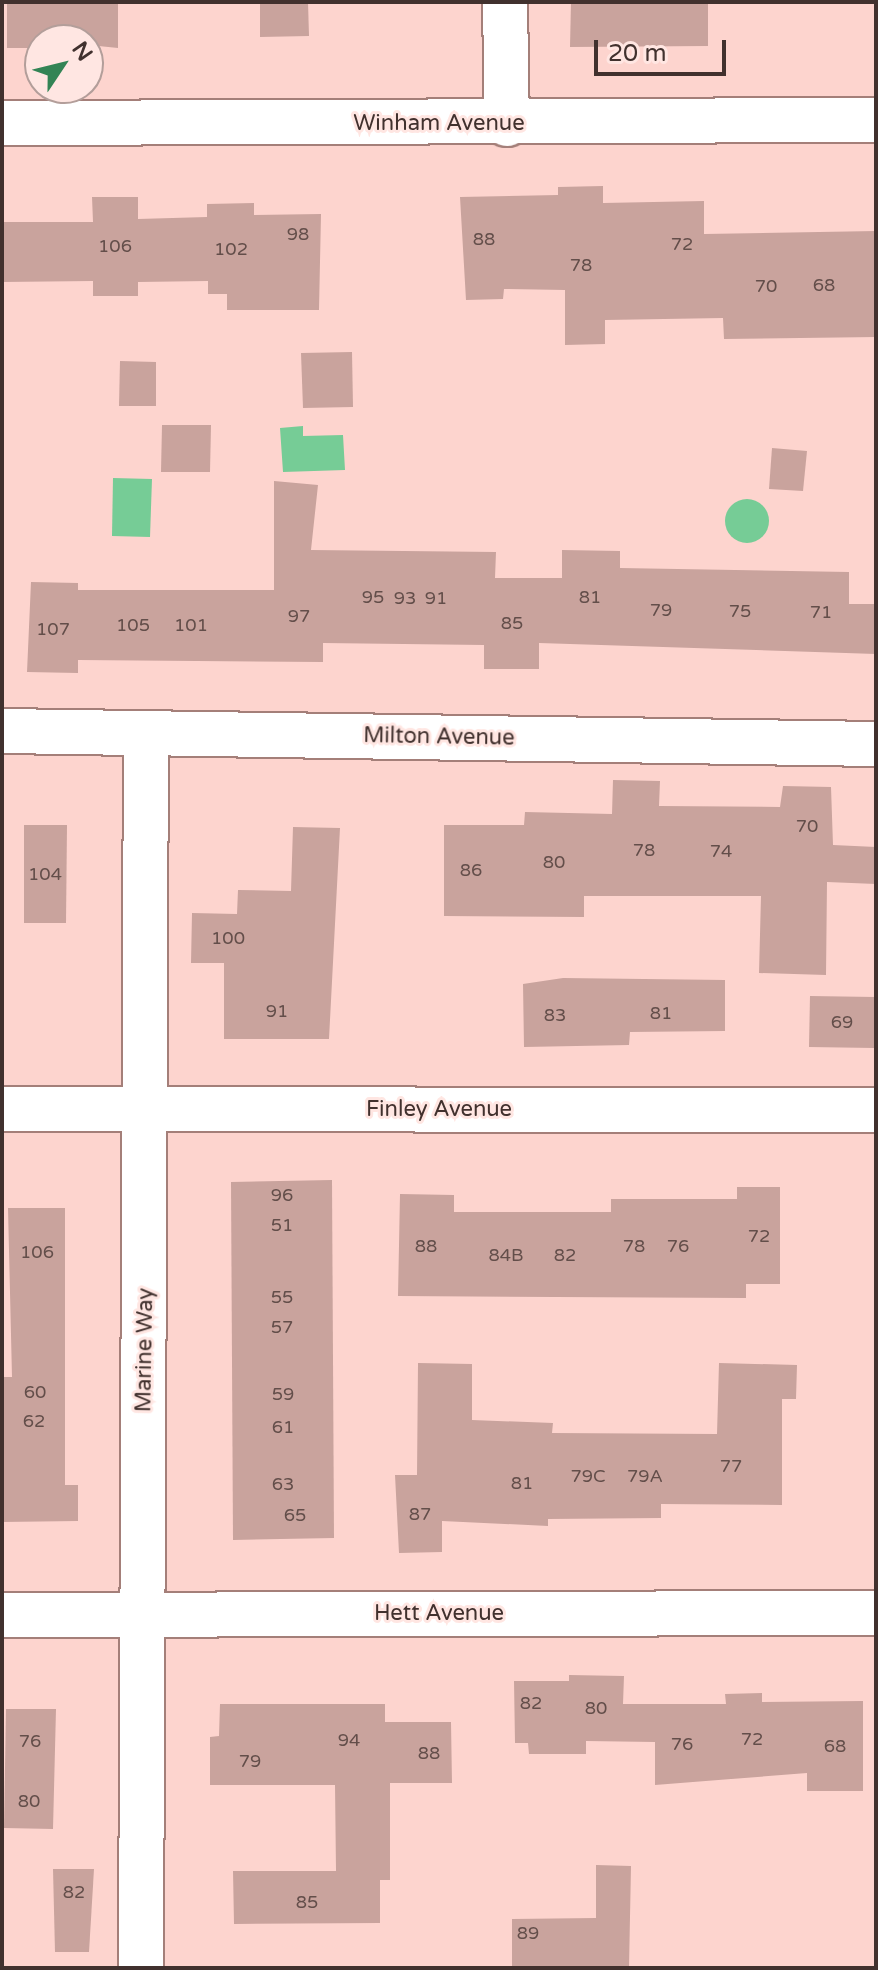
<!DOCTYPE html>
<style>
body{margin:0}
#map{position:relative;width:878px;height:1970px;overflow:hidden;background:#fdd4ce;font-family:"Varela Round",sans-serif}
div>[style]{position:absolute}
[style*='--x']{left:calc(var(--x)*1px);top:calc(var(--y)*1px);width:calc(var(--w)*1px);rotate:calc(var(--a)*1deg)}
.water>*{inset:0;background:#76cc96}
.round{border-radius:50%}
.building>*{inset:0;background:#c9a39d}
.roads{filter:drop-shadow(2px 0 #a47f79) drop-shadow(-2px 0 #a47f79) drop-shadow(0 2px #a47f79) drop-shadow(0 -2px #a47f79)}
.minor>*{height:44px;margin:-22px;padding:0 22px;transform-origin:22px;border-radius:22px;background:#fff}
span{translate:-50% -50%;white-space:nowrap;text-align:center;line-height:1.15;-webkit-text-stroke:6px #ffe6e2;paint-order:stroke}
.number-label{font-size:18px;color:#634e4a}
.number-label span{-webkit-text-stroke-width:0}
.street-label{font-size:22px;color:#41312e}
.frame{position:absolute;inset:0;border:4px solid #41312e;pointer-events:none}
.north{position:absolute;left:24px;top:24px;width:80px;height:80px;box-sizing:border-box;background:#ffe6e2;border:2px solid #b39e9a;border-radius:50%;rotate:55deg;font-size:22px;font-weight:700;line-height:32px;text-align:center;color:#41312e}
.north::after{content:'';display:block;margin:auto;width:28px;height:36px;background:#338455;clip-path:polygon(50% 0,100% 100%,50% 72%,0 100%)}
.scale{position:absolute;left:594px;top:40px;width:132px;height:36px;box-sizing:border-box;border:4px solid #41312e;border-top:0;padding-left:10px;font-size:24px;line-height:28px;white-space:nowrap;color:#41312e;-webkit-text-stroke:6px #ffe6e2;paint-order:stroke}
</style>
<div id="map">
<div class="water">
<div style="clip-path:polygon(303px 426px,303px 436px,343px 435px,345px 470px,283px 472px,280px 428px)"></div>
<div style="clip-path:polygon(113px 478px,152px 479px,150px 537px,112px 536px)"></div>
<div class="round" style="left:725px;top:499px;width:44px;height:44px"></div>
</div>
<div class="building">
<div style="clip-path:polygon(7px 2px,118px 2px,118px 48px,40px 40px,40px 48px,7px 48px)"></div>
<div style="clip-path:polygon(260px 2px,308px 2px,309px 36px,260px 37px)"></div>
<div style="clip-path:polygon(571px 2px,708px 2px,708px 46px,570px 47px)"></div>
<div style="clip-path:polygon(603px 186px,603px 203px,704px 201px,704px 234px,876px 231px,876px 337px,724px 339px,723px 318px,605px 320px,605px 344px,565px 345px,565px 290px,504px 289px,503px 299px,466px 300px,460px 197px,558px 195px,558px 187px)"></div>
<div style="clip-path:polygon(92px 197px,138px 197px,138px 219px,207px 217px,207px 204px,254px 203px,254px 215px,321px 214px,319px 310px,227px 310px,227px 294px,208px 294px,208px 281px,138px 282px,138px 296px,93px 296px,93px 281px,2px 282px,2px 222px,93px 222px)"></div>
<div style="clip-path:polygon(352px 352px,353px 407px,303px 408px,301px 353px)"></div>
<div style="clip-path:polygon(120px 361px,156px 362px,156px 406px,119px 406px)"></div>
<div style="clip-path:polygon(162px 425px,211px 425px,210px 472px,161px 472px)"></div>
<div style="clip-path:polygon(772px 448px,807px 451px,803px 491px,769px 489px)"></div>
<div style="clip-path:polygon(274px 481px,318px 485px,311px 550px,496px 552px,495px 578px,562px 578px,562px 550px,620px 551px,620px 568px,849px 572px,849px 604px,876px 604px,876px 654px,539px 643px,539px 669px,484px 669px,484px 645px,323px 643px,323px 662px,78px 660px,78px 673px,27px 672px,31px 582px,78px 583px,78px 590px,274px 590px)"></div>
<div style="clip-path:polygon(613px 780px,660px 781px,659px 806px,780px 807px,783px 786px,831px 787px,833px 845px,876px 847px,876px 884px,827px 882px,826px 975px,759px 973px,761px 896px,584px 896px,584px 917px,444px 916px,444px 825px,524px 825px,525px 812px,612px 814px)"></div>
<div style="clip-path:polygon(24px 825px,67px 825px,66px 923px,24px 923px)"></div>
<div style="clip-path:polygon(293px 827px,340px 828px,329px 1039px,224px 1039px,224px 963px,191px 963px,192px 913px,237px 914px,238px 890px,291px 891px)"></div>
<div style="clip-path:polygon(563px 978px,725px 980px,725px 1031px,630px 1032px,629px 1045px,524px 1047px,523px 984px)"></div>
<div style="clip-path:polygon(810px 996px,875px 997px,874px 1048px,809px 1047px)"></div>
<div style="clip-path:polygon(332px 1180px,334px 1538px,233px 1540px,231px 1182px)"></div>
<div style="clip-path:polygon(737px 1187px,780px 1187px,780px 1284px,746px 1284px,746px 1298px,398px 1296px,400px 1194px,454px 1195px,454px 1212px,611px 1212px,611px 1199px,737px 1199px)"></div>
<div style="clip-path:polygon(8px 1208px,65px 1208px,65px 1485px,78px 1485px,78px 1521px,2px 1522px,2px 1377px,12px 1377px)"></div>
<div style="clip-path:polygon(418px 1363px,472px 1364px,472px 1420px,553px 1423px,552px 1433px,717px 1434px,719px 1363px,797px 1365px,796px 1399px,782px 1399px,782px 1505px,661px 1504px,661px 1518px,548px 1519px,548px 1526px,442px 1521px,442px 1552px,399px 1553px,395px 1475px,417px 1475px)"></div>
<div style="clip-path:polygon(569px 1675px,624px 1676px,623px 1704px,726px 1704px,725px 1694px,762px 1693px,762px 1702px,863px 1701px,863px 1791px,807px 1791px,807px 1773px,655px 1785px,655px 1742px,586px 1741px,586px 1754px,529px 1754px,528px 1743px,515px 1743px,514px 1681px,569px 1681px)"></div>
<div style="clip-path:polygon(220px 1704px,385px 1704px,385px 1722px,451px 1722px,452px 1783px,390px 1783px,390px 1880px,380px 1880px,380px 1923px,234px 1924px,233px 1871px,336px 1871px,335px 1785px,210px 1785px,210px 1737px,219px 1736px)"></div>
<div style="clip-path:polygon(6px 1709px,56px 1709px,53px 1829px,4px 1828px)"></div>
<div style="clip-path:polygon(596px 1865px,631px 1866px,629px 1968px,512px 1968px,512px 1919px,596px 1918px)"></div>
<div style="clip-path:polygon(53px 1869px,94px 1869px,89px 1952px,55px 1952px)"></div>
</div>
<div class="roads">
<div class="minor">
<div style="--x:505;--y:2;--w:122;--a:89.1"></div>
<div style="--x:2;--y:123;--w:874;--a:-0.2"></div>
<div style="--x:2;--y:731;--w:874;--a:0.85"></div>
<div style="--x:2;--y:1109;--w:874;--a:0.07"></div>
<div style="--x:2;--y:1615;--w:874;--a:-0.13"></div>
<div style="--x:141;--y:1968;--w:1235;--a:-89.77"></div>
</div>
</div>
<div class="number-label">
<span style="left:298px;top:234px">98</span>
<span style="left:484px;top:239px">88</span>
<span style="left:682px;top:244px">72</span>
<span style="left:115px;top:246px">106</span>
<span style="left:231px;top:249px">102</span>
<span style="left:581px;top:265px">78</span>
<span style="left:824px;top:285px">68</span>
<span style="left:766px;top:286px">70</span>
<span style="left:373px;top:597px">95</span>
<span style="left:590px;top:597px">81</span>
<span style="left:405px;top:598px">93</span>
<span style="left:436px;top:598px">91</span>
<span style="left:661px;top:610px">79</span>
<span style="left:740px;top:611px">75</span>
<span style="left:821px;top:612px">71</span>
<span style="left:299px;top:616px">97</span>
<span style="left:512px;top:623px">85</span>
<span style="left:133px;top:625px">105</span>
<span style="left:191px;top:625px">101</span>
<span style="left:53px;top:629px">107</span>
<span style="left:807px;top:826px">70</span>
<span style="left:644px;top:850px">78</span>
<span style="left:721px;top:851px">74</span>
<span style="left:554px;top:862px">80</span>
<span style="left:471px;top:870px">86</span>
<span style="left:45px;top:874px">104</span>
<span style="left:228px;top:938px">100</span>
<span style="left:277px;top:1011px">91</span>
<span style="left:661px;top:1013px">81</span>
<span style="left:555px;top:1015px">83</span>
<span style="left:842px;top:1022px">69</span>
<span style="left:282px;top:1195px">96</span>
<span style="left:282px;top:1225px">51</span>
<span style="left:759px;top:1236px">72</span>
<span style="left:426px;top:1246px">88</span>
<span style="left:634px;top:1246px">78</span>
<span style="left:678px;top:1246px">76</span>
<span style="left:37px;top:1252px">106</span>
<span style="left:506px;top:1255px">84B</span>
<span style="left:565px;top:1255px">82</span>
<span style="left:282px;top:1297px">55</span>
<span style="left:282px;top:1327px">57</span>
<span style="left:35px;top:1392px">60</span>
<span style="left:283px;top:1394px">59</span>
<span style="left:34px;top:1421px">62</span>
<span style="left:283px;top:1427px">61</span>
<span style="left:731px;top:1466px">77</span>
<span style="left:588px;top:1476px">79C</span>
<span style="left:645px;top:1476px">79A</span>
<span style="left:522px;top:1483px">81</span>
<span style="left:283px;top:1484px">63</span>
<span style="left:420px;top:1514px">87</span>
<span style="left:295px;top:1515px">65</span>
<span style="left:531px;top:1703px">82</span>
<span style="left:596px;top:1708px">80</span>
<span style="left:752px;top:1739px">72</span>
<span style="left:349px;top:1740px">94</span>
<span style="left:30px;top:1741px">76</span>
<span style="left:682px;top:1744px">76</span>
<span style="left:835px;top:1746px">68</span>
<span style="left:429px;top:1753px">88</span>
<span style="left:250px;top:1761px">79</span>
<span style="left:29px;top:1801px">80</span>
<span style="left:74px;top:1892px">82</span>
<span style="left:307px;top:1902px">85</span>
<span style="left:528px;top:1933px">89</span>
</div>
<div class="street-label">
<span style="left:439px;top:124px">Winham Avenue</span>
<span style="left:439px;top:737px;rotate:1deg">Milton Avenue</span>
<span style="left:439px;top:1110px">Finley Avenue</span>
<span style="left:145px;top:1350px;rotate:-89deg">Marine Way</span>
<span style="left:439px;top:1614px">Hett Avenue</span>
</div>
<div class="frame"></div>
<div class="north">N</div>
<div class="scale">20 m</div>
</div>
